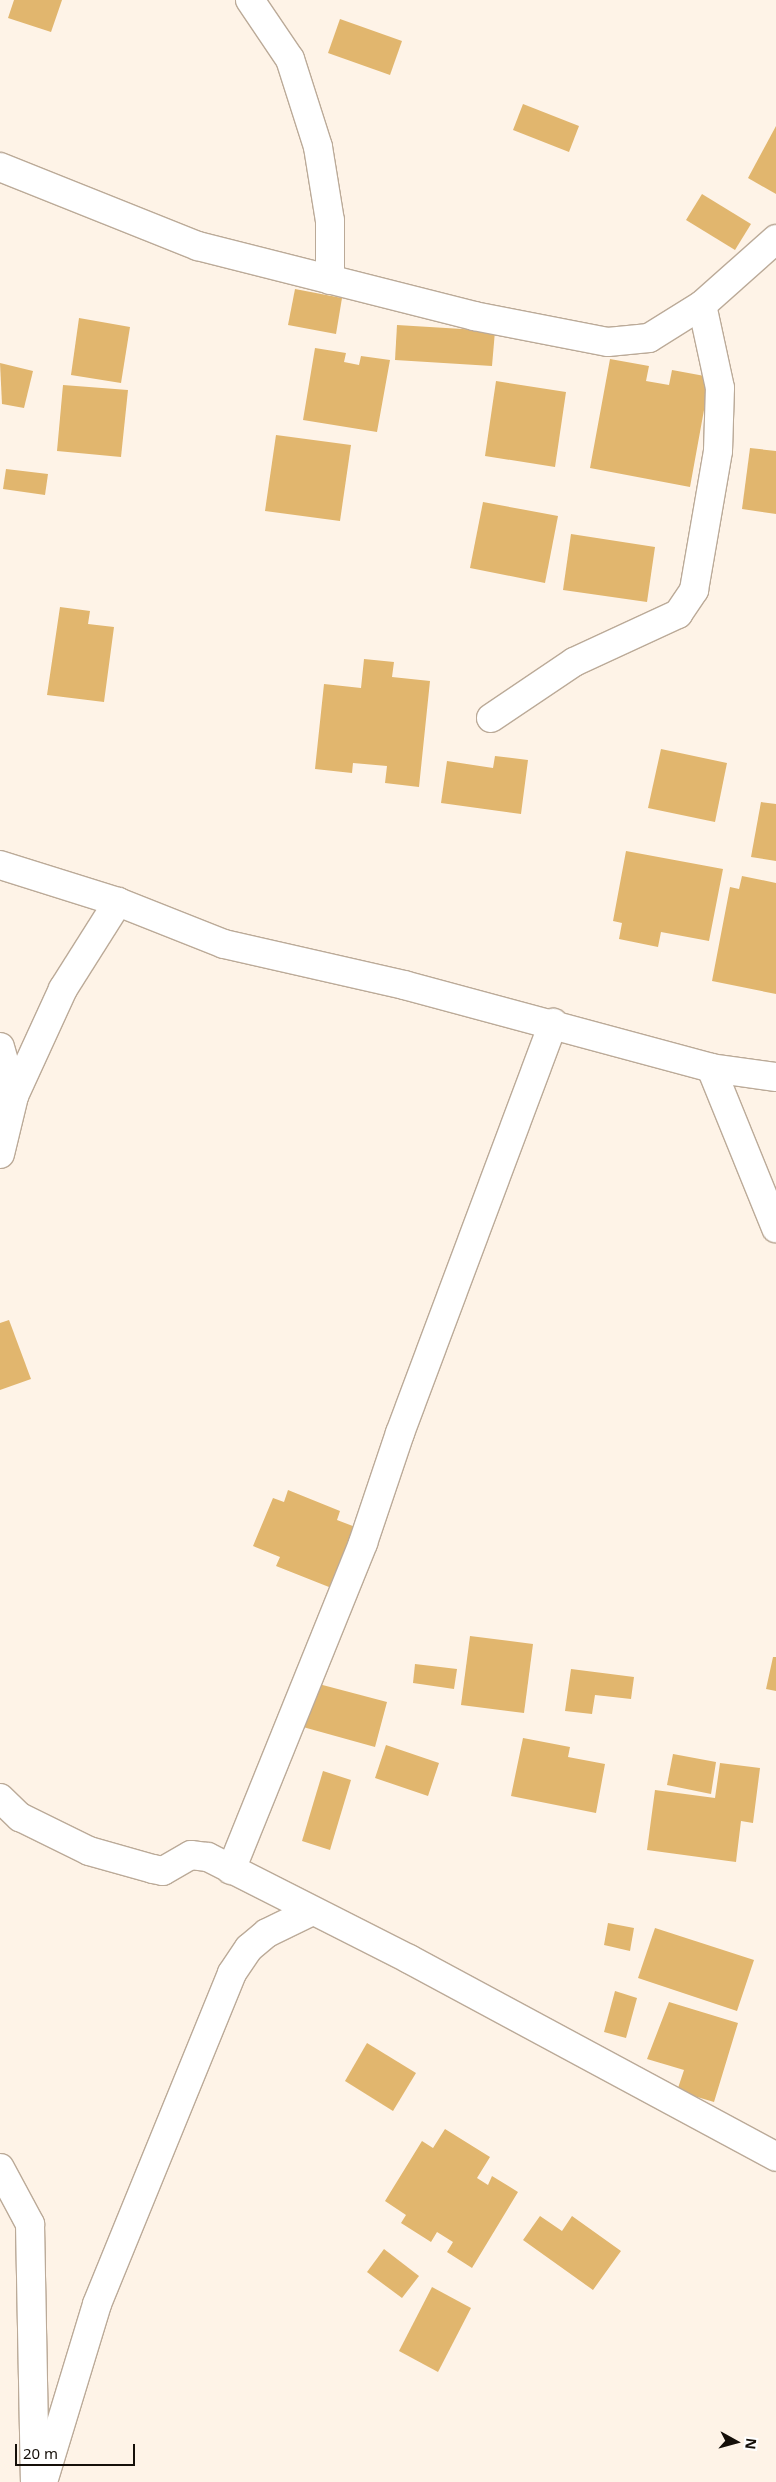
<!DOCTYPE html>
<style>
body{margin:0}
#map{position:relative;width:776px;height:2482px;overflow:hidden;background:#fef3e7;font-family:"Noto Sans",sans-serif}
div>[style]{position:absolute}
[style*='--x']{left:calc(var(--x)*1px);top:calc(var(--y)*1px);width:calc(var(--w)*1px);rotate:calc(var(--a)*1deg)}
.building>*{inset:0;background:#e1b66e}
.roads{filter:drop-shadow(1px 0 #bbaa98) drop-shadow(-1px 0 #bbaa98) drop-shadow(0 1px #bbaa98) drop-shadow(0 -1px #bbaa98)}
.street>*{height:28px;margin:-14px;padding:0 14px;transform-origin:14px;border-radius:14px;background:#fff}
span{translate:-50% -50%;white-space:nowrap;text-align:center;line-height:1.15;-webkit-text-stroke:5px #fff;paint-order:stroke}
.north{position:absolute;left:711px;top:2417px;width:50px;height:50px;-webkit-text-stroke:4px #fff;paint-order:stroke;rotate:97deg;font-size:14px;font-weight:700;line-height:20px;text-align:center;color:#150f09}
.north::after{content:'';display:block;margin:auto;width:18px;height:22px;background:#150f09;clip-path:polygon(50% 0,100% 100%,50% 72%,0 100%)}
.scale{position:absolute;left:15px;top:2444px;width:120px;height:22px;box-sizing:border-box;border:2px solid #150f09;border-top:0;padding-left:6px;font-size:15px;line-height:18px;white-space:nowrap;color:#150f09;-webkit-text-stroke:4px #fff;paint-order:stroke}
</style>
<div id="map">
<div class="building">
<div style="clip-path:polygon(14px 0,62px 0,51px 32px,8px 18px)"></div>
<div style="clip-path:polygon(340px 19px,402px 41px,390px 75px,328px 53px)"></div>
<div style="clip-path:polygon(523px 104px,579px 126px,569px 152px,513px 130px)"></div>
<div style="clip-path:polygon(776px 126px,776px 194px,748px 178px)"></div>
<div style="clip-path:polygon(702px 194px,751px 224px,735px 250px,686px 220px)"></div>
<div style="clip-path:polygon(295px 289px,342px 298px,336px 334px,288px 325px)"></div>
<div style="clip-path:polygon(79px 318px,130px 327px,121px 383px,71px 375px)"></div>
<div style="clip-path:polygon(397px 325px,495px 331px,492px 366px,395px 360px)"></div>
<div style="clip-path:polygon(315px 348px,346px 353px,344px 362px,359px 365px,361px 356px,390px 360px,377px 432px,303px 420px)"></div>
<div style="clip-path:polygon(610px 359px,649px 366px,646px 381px,669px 385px,672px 370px,710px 377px,690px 487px,590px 468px)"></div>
<div style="clip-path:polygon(0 363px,33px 371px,24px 408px,2px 404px)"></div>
<div style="clip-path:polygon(496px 381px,566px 392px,555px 467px,485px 456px)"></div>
<div style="clip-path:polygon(63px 385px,128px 390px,121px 457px,57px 451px)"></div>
<div style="clip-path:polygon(276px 435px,351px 445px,340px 521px,265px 511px)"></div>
<div style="clip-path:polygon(750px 448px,776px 451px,776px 514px,742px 509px)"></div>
<div style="clip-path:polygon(6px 469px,48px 474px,45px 495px,3px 489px)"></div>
<div style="clip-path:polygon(483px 502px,558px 516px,545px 583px,470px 568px)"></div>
<div style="clip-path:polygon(571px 534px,655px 547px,647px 602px,563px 590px)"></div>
<div style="clip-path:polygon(60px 607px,90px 611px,88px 624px,114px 627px,104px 702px,47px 695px)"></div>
<div style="clip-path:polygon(364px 659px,394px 662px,392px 677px,430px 681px,419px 787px,385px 783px,387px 766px,353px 763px,352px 773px,315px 769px,324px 684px,361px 688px)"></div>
<div style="clip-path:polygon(661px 749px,727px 763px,715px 822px,648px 808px)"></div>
<div style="clip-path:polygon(495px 756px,528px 760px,521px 814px,441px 803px,447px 761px,493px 768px)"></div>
<div style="clip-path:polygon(761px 802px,776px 804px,776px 861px,751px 857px)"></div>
<div style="clip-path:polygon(626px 851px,723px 869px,709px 941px,661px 932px,658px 947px,619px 939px,622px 923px,613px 921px)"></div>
<div style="clip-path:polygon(742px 876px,776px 883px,776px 994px,712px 981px,730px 887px,739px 889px)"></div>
<div style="clip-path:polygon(9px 1320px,31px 1379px,0 1390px,0 1323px)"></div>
<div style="clip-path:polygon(288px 1490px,340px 1511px,337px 1520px,358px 1528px,334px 1589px,276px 1566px,280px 1557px,253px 1546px,273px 1498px,284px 1502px)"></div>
<div style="clip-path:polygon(470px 1636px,533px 1644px,524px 1713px,461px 1705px)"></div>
<div style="clip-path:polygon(773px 1657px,776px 1657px,776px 1691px,766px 1689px)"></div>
<div style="clip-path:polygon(415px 1664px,457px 1669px,454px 1689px,413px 1683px)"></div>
<div style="clip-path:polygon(571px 1669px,634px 1677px,631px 1699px,595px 1695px,592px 1714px,565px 1711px)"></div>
<div style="clip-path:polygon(315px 1683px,387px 1702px,375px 1747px,303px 1727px)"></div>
<div style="clip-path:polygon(523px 1738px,570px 1747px,568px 1757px,605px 1764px,596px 1813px,511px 1796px)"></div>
<div style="clip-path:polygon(386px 1745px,439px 1763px,428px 1796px,375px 1778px)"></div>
<div style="clip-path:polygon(673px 1754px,716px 1762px,711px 1794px,667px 1785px)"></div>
<div style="clip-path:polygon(720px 1763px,760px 1768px,753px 1823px,741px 1821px,736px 1862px,647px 1850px,655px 1790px,715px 1798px)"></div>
<div style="clip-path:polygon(323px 1771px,351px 1780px,330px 1850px,302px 1841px)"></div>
<div style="clip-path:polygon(608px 1923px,634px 1928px,630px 1951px,604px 1945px)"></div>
<div style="clip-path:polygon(655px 1928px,754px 1960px,737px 2011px,638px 1978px)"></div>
<div style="clip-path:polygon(615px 1991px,637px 1998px,626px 2038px,604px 2032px)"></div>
<div style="clip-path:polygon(669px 2002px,738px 2023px,714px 2102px,677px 2091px,684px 2070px,647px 2059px)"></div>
<div style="clip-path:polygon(367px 2043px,416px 2073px,393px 2111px,345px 2081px)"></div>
<div style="clip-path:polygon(445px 2129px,490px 2157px,477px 2178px,488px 2185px,492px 2176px,518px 2192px,472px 2268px,447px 2252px,453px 2242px,437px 2232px,431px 2242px,401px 2223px,406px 2215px,385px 2201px,422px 2141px,433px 2148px)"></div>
<div style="clip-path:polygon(540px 2216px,562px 2231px,572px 2216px,621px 2251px,593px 2290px,523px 2240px)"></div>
<div style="clip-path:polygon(384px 2249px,419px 2276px,402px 2298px,367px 2272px)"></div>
<div style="clip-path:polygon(432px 2287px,471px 2308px,438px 2372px,399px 2351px)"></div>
</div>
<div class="roads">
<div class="street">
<div style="--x:250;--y:0;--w:71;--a:55.9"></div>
<div style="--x:290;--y:59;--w:92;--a:72.3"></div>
<div style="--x:318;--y:147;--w:75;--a:80.8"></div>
<div style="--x:330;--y:221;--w:59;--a:90"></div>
<div style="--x:0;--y:167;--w:213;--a:21.8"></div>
<div style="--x:198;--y:246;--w:285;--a:14.2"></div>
<div style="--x:474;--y:316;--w:136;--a:11"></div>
<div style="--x:608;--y:342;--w:41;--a:-5.6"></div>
<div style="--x:649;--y:338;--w:62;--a:-31.9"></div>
<div style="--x:702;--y:305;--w:99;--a:-41.7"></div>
<div style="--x:491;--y:718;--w:100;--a:-34"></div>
<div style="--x:574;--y:662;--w:115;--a:-24.8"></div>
<div style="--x:678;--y:614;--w:29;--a:-56"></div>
<div style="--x:694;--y:590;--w:141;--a:-80.2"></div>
<div style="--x:718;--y:451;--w:63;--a:-88.2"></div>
<div style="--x:720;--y:388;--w:85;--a:-102.2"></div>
<div style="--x:0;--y:865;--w:124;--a:17.4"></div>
<div style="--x:118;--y:902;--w:114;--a:21.6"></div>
<div style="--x:224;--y:944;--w:185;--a:12.8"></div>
<div style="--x:404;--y:985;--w:318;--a:15.1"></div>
<div style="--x:711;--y:1068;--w:66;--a:7.9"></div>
<div style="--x:0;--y:1047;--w:51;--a:74.1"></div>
<div style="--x:711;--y:1068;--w:173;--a:67.9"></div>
<div style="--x:0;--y:1154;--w:60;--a:-76.4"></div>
<div style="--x:14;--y:1096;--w:118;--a:-65.4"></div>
<div style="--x:63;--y:989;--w:103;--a:-57.7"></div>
<div style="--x:0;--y:1798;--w:28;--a:44"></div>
<div style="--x:20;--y:1817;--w:77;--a:26.2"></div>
<div style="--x:89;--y:1851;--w:66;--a:15.7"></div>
<div style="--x:153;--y:1869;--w:10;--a:11"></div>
<div style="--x:163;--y:1871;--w:32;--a:-30"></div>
<div style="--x:191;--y:1855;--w:17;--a:7"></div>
<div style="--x:208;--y:1857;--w:225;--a:26.9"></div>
<div style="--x:409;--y:1959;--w:417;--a:28.3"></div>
<div style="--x:231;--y:1870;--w:353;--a:-68"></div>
<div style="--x:363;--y:1543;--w:116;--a:-71.4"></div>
<div style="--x:400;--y:1433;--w:438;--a:-69.5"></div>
<div style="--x:0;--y:2168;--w:64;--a:61.8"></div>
<div style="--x:30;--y:2224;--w:258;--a:88.9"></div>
<div style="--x:43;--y:2482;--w:186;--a:-73.1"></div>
<div style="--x:97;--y:2304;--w:357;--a:-67.8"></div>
<div style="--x:232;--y:1973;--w:30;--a:-56"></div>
<div style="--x:249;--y:1948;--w:23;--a:-40"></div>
<div style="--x:267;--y:1933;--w:48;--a:-26"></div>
</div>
</div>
<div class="north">N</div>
<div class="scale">20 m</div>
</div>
